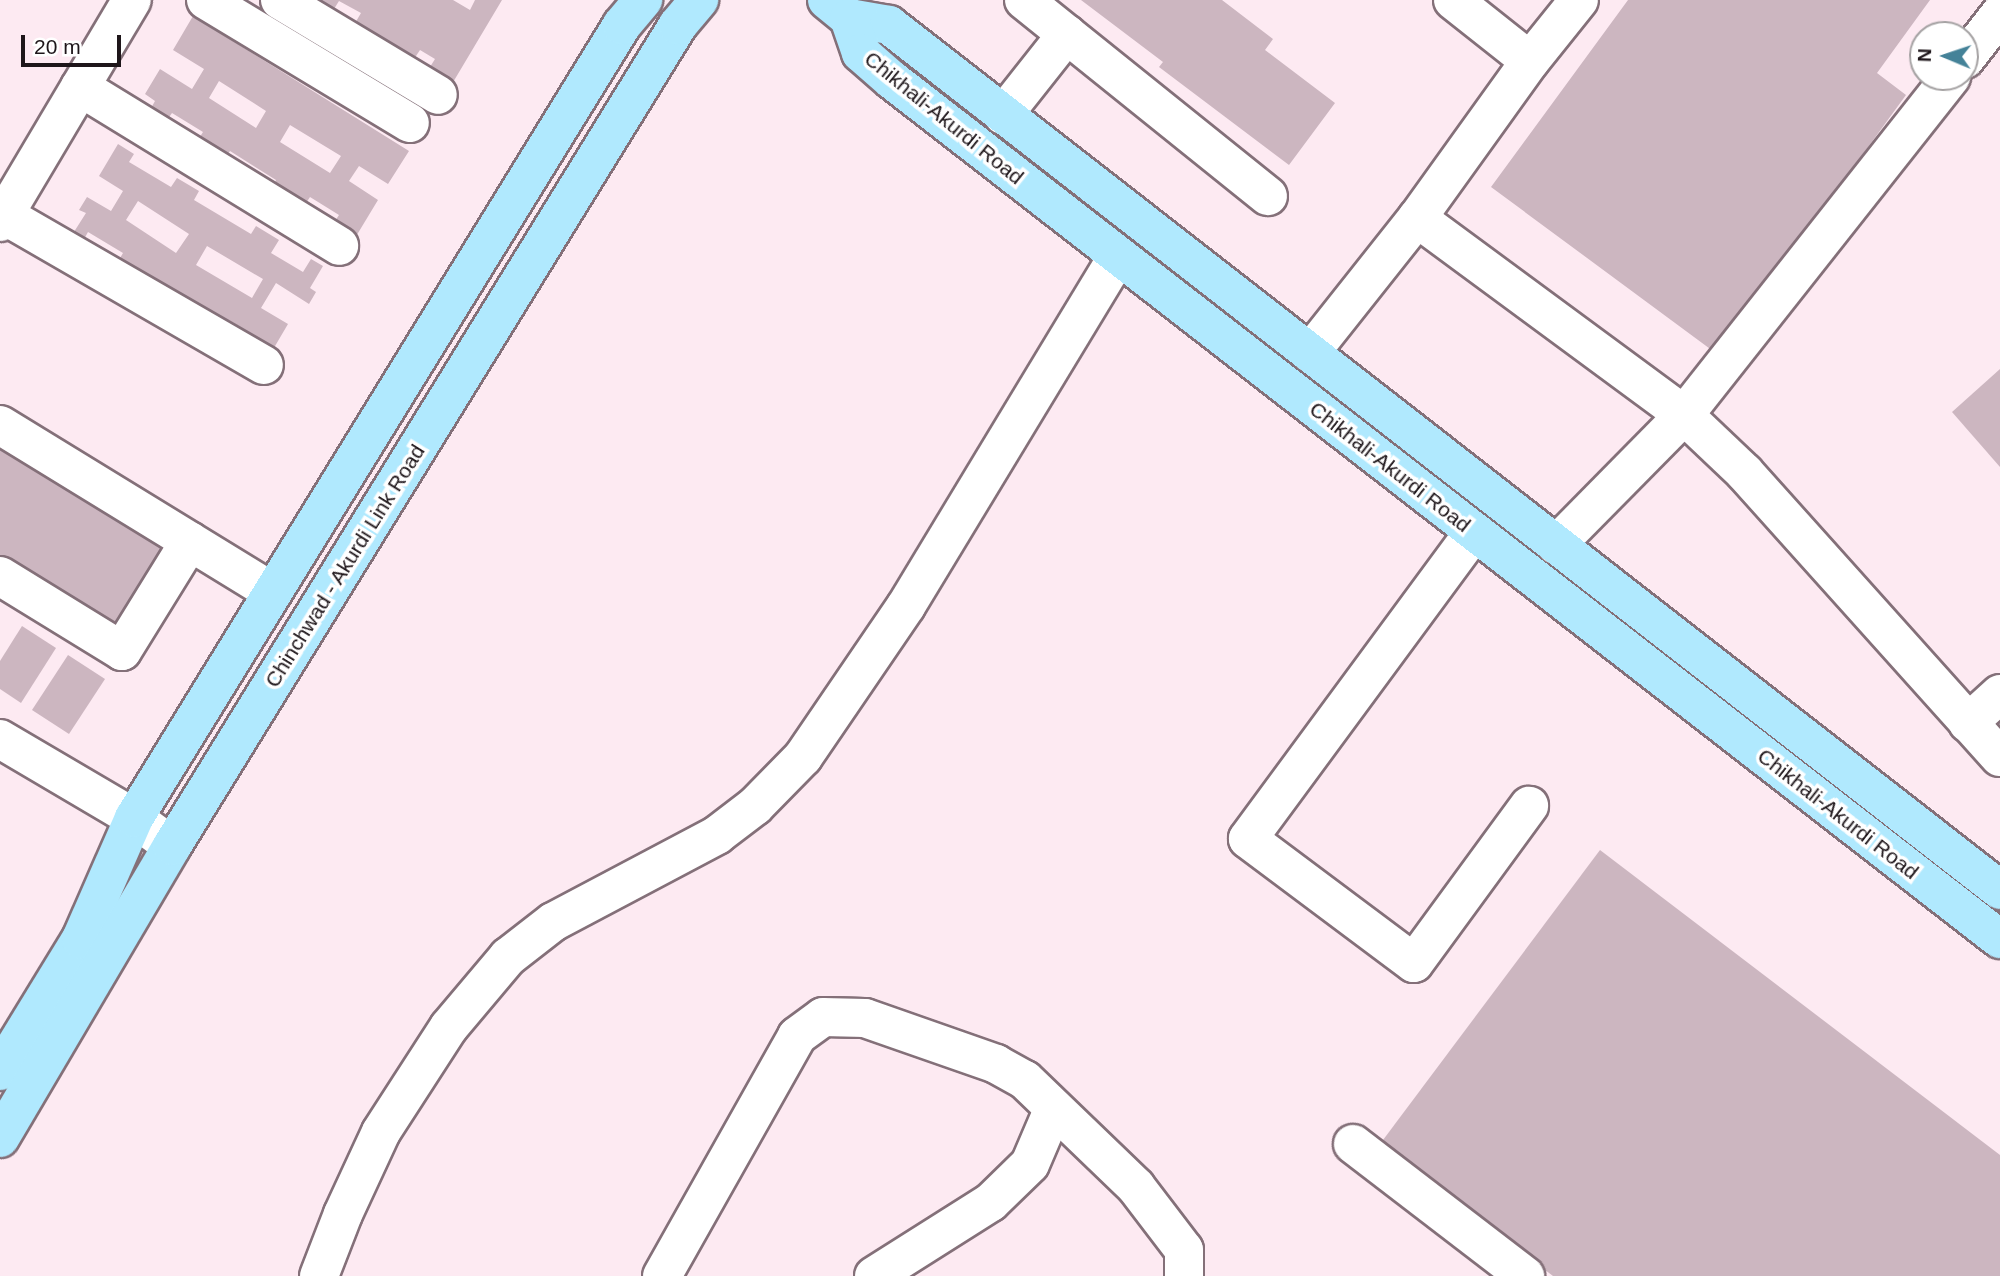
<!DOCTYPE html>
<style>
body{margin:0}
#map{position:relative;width:2000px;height:1276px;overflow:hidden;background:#fdeaf2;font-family:Helvetica,sans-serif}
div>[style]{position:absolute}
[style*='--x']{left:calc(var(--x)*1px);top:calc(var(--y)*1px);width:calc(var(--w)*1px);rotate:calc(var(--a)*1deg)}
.building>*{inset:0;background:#ccb6c0}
.roads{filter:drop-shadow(2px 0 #847079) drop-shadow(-2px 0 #847079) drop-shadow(0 2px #847079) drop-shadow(0 -2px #847079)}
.minor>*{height:38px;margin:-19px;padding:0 19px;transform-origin:19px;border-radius:19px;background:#fff}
.major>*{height:38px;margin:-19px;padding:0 19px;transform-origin:19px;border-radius:19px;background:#b0e9fe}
span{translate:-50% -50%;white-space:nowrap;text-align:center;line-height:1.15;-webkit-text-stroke:7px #fff;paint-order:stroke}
.street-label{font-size:21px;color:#1e161a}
.north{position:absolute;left:1909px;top:21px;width:70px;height:70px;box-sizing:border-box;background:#fff;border:2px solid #a5a2a3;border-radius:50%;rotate:272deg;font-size:19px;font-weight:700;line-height:28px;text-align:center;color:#1e161a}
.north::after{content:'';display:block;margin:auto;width:24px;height:32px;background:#448298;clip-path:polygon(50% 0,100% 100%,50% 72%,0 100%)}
.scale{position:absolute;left:21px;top:35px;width:100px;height:32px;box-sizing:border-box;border:4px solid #1e161a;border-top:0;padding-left:9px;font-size:21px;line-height:24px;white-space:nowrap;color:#1e161a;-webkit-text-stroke:5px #fff;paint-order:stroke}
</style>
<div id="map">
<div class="building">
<div style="clip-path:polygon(301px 0,453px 0,470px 10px,475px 0,502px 0,449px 89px,425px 75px,435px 59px,420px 50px,410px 65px,351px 30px,361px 13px,339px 1px,329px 17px)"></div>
<div style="clip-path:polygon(1081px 0,1222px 0,1273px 39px,1265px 50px,1335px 103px,1289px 165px,1159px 67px,1163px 62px)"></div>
<div style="clip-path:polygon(1628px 0,1930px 0,1877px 73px,1906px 95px,1717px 354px,1491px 187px)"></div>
<div style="clip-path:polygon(evenodd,193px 16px,409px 151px,388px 184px,359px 166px,349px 181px,378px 200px,355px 238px,333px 224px,339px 215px,310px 197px,304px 206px,273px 187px,276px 180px,230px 151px,226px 157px,198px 140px,203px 132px,172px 113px,167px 120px,150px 110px,155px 101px,145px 94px,160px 69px,192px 89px,204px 69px,173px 50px,193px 16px,219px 81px,266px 111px,256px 128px,209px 98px,219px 81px,193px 16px,290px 125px,341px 156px,330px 173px,280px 142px,290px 125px)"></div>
<div style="clip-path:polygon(evenodd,118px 144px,134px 154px,129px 162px,171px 187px,177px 178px,199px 191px,194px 200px,251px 234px,256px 226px,279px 240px,271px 253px,303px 272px,311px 259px,323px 266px,310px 288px,316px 292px,309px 304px,276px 283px,261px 308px,288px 324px,268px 358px,258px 353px,265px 342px,229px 320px,224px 329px,198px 314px,202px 307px,149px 275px,145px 282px,116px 265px,123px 253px,88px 232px,83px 241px,72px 235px,86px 213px,79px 210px,87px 197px,111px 211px,123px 191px,99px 176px,118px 144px,138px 201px,189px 234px,176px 253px,126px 220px,138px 201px,118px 144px,207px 246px,263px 279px,252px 298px,196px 265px,207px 246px)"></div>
<div style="clip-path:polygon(2000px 369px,2000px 467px,1952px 412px)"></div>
<div style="clip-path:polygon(0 439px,168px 540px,116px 627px,0 557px)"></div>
<div style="clip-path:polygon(22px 626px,56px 648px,21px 703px,0 689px,0 661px)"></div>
<div style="clip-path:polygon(68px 655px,105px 679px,69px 734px,32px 710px)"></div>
<div style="clip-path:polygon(1600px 850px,2000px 1155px,2000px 1276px,1553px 1276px,1380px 1144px)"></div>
</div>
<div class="roads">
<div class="minor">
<div style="--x:206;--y:0;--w:238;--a:31.1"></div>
<div style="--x:280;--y:0;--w:184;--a:31"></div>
<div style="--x:1024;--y:0;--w:313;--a:38.8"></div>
<div style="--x:1453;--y:0;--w:98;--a:38.4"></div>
<div style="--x:1530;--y:61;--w:193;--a:125.7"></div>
<div style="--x:1417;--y:218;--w:332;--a:36.4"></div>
<div style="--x:1684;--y:415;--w:83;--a:43.5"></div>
<div style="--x:1744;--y:472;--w:383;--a:48.1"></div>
<div style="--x:1965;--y:59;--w:57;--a:-52.1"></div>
<div style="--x:1530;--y:61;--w:78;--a:-51.2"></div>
<div style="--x:80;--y:87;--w:304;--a:31.5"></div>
<div style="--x:1003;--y:115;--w:103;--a:-51.7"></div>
<div style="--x:4;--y:215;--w:300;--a:30"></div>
<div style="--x:0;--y:222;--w:258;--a:-59.3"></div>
<div style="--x:1310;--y:353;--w:172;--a:-51.6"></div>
<div style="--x:0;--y:425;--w:320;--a:31.5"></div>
<div style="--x:1474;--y:532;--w:381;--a:126.4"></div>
<div style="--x:1248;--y:839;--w:207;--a:36.8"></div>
<div style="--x:1414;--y:963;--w:195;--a:-53.8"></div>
<div style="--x:1556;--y:545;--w:182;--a:-45.4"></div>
<div style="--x:1684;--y:415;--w:431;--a:-51.7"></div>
<div style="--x:0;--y:576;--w:143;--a:31.6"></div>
<div style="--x:122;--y:651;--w:129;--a:-58.3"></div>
<div style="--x:1968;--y:723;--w:43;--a:-42.2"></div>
<div style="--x:0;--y:739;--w:156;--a:30.5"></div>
<div style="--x:134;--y:818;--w:47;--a:36.4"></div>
<div style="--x:1353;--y:1144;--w:217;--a:37.5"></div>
<div style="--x:319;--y:1276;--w:66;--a:-68.8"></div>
<div style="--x:343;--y:1214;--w:90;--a:-65.1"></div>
<div style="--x:381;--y:1132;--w:125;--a:-57.1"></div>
<div style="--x:449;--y:1027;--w:92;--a:-49.9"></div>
<div style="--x:508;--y:957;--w:57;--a:-37.9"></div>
<div style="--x:553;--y:922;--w:186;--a:-27.9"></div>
<div style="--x:717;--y:835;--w:48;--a:-37.3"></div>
<div style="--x:755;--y:806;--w:69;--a:-45.6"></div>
<div style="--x:803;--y:757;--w:183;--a:-55.7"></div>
<div style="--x:906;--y:606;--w:409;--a:-58.8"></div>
<div style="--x:662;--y:1276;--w:275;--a:-60.6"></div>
<div style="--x:797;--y:1036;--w:32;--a:-36"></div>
<div style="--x:823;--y:1017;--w:42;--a:1.4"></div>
<div style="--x:865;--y:1018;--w:139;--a:19.3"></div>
<div style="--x:996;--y:1064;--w:33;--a:29"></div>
<div style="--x:1025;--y:1080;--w:154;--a:43.9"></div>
<div style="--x:1136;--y:1187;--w:79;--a:52.7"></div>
<div style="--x:1184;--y:1250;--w:26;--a:90"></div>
<div style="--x:874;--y:1276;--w:138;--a:-32.3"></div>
<div style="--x:991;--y:1202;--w:54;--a:-44.3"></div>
<div style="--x:1030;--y:1164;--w:59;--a:-66.9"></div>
</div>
<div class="major">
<div style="--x:827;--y:0;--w:28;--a:39"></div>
<div style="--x:849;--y:18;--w:41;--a:9.9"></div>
<div style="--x:889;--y:25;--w:1408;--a:37.9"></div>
<div style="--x:849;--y:18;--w:37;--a:71"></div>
<div style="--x:861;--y:53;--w:41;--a:41.1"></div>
<div style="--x:892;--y:80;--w:1402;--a:37.79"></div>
<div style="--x:0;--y:1071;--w:155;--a:-58.5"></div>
<div style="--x:81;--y:939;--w:132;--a:-66.3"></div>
<div style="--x:134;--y:818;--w:931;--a:-58.39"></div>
<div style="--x:622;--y:25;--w:33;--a:-50"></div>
<div style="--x:0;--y:1138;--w:339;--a:-59.5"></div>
<div style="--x:172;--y:846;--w:964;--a:-58.35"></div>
<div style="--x:678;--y:25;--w:33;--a:-50"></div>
</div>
</div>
<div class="street-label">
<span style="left:944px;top:118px;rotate:39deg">Chikhali-Akurdi Road</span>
<span style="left:1390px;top:467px;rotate:38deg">Chikhali-Akurdi Road</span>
<span style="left:345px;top:566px;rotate:-58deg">Chinchwad - Akurdi Link Road</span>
<span style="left:1838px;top:814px;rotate:38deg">Chikhali-Akurdi Road</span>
</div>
<div class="north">N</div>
<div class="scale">20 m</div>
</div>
